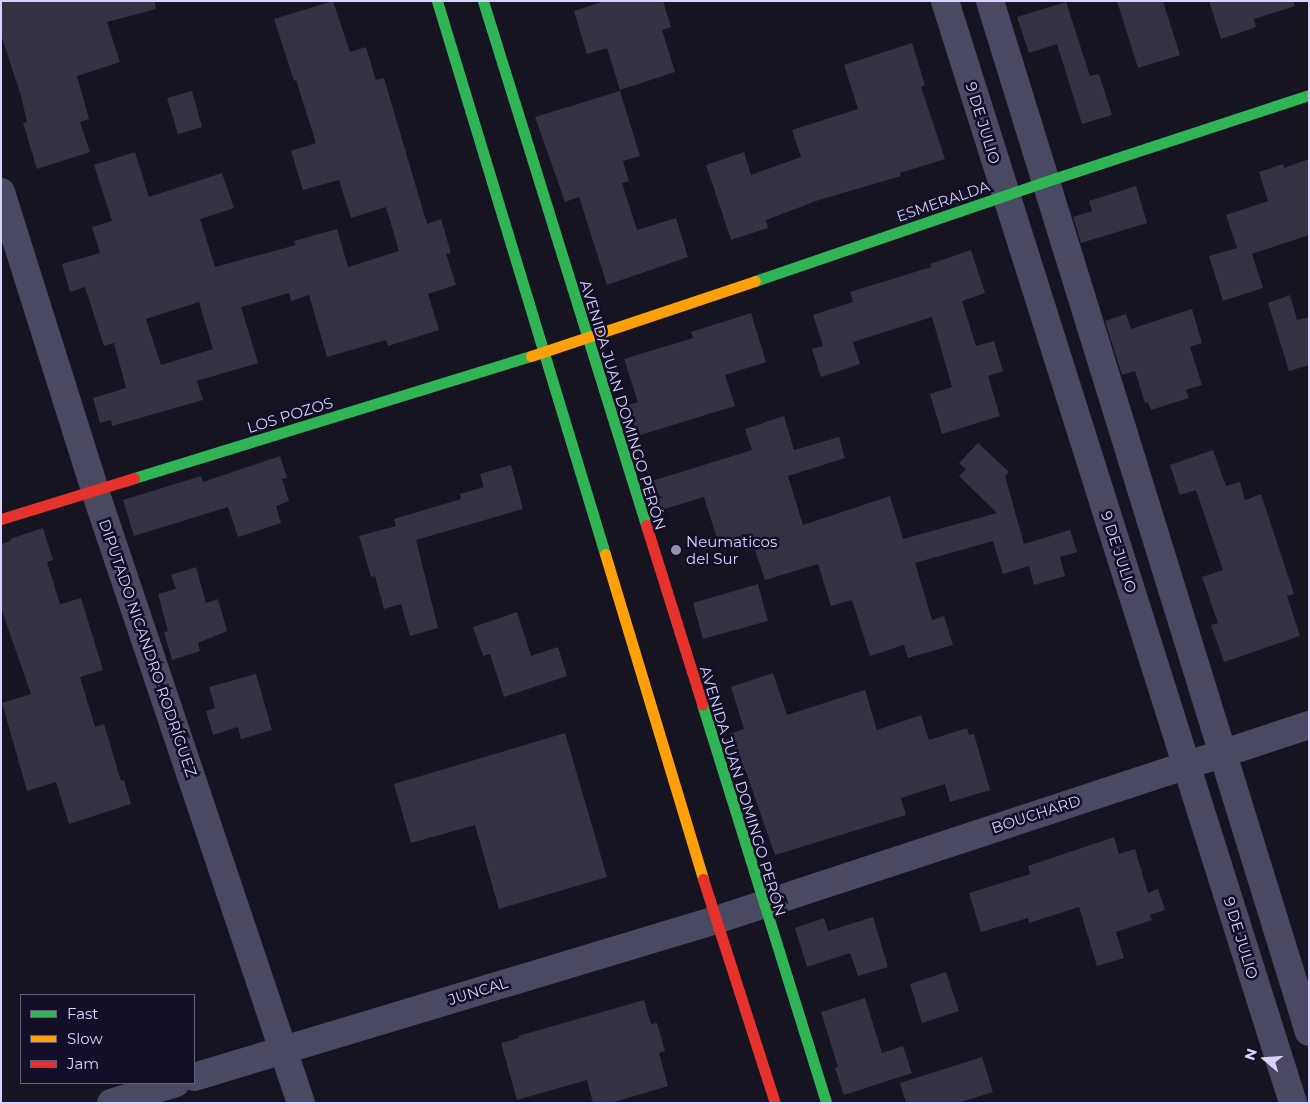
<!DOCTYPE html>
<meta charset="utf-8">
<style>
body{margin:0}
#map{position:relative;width:1310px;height:1104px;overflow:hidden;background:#161421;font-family:Montserrat,sans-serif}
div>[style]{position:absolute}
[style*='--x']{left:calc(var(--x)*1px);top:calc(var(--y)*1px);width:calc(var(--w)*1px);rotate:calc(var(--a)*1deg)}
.building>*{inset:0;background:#343243}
.street>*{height:28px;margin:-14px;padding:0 14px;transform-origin:14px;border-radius:14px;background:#4a4962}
.fast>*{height:11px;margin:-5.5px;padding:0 5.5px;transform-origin:5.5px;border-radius:5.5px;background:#30b455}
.slow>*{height:11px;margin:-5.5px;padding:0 5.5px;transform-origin:5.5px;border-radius:5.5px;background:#ff9f0a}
.jam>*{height:11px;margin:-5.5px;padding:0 5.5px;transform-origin:5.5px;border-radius:5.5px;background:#e5322d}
.dots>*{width:14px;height:14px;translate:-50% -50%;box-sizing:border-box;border:2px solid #130f26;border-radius:50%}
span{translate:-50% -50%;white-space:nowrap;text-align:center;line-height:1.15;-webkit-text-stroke:5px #130f26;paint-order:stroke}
.street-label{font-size:15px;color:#d9d4ff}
.poi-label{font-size:15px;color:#d9d4ff}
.left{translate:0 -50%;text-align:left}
.frame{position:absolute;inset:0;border:2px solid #d9d4ff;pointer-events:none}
.legend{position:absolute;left:20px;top:994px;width:175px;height:90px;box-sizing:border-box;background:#130f26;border:1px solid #625e7d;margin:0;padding:6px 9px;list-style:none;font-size:15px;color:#d9d4ff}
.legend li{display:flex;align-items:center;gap:10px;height:25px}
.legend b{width:25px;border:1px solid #625e7d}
.north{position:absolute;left:1240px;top:1034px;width:50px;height:50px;-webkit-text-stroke:4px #130f26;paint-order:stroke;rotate:288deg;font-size:14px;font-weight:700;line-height:20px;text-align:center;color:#d9d4ff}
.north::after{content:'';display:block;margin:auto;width:18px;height:22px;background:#d9d4ff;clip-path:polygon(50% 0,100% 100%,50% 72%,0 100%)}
</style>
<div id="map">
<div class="building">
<div style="clip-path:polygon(1px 1px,155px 1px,156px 9px,107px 22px,120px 62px,77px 76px,89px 119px,80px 122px,90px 152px,37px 169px,23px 123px,27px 122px,21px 96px,1px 35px)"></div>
<div style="clip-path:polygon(evenodd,333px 1px,350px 52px,366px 47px,376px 80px,384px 78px,427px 224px,441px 219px,451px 253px,446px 254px,456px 285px,428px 294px,439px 330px,388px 346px,386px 340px,327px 357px,309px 295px,291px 301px,289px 293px,241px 307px,258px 363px,197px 381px,203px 400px,112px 426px,111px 420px,100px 423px,93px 398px,126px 388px,114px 343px,104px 346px,85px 287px,70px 292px,62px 264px,100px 253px,92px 227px,112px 221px,94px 165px,135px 152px,149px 197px,222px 173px,234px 208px,200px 219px,215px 267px,296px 245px,294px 241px,337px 229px,348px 267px,399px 251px,386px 207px,351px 218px,339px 180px,303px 190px,291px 151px,316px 143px,296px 80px,294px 81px,274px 19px,333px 1px,199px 302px,213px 349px,161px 365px,146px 319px,199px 302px)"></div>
<div style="clip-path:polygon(604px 1px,663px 1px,671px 27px,662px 30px,675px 72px,620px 90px,607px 48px,587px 54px,574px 11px)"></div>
<div style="clip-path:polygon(1117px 1px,1163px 1px,1180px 55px,1138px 68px)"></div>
<div style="clip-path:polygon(1209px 1px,1294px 1px,1295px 6px,1254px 19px,1256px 27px,1221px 39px)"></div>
<div style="clip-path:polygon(1066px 2px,1090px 76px,1099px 74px,1112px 115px,1082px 124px,1057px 44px,1029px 53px,1017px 17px)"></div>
<div style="clip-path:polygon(912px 43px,925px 85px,921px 87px,945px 159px,900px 173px,901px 176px,819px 200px,766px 220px,768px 228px,731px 240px,706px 165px,744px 152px,751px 175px,801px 157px,792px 130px,858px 109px,844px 65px)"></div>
<div style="clip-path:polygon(192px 91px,202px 127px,178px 134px,167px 98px)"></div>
<div style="clip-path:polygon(620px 91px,640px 156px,623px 161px,629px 181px,622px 183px,637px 230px,676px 218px,688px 257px,607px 285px,579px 197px,565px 202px,535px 117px)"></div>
<div style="clip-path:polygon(1309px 159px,1309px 235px,1252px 254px,1263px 288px,1223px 301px,1209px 256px,1237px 248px,1226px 215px,1268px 201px,1259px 172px,1283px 164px,1284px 168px)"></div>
<div style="clip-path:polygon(1136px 186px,1147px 223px,1081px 243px,1073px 217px,1092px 211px,1089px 201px)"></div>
<div style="clip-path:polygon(971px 250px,985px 293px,962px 301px,976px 346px,994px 341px,1003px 371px,988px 376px,1000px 416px,942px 434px,930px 394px,952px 387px,932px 317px,853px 342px,860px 364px,821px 377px,812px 349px,823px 346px,813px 315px,853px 302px,850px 292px,931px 267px,930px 264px)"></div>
<div style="clip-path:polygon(1290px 295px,1297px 320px,1309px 317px,1309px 365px,1289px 371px,1268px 303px)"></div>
<div style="clip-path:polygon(1192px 309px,1202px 343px,1190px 347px,1202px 385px,1186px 390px,1189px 398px,1151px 410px,1148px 402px,1145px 403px,1135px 371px,1122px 375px,1105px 321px,1126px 314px,1131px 329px)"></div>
<div style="clip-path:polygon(751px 313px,766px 362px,725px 375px,735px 406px,637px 436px,628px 405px,638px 402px,624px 359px,693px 338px,691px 332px)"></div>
<div style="clip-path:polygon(784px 416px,794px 450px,839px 437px,845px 458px,788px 476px,803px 525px,890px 496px,903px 539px,997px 513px,959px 476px,966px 469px,959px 463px,978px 443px,1009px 472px,1005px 476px,1024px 544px,1070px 530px,1077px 552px,1060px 557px,1065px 576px,1034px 585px,1029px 566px,1003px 574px,993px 541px,915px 563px,932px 620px,944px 616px,953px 645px,908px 658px,904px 645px,870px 656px,852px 600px,831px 606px,818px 564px,765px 580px,751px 538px,720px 548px,704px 497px,661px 510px,652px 481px,752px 450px,745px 429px)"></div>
<div style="clip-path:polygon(1213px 450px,1226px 486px,1240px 482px,1245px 500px,1261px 494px,1294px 594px,1287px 596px,1300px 636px,1224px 662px,1211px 625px,1218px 623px,1202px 577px,1223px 570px,1196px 490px,1180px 495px,1170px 465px)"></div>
<div style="clip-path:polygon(280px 456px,287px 478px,282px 479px,289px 501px,276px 506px,281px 523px,238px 537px,228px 507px,134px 536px,123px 500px,201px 476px,203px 482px)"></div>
<div style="clip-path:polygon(511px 465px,523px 509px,416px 540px,438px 628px,410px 636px,401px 604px,384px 609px,375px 576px,371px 577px,359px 536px,396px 526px,394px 519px,461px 499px,460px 494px,484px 487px,480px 474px)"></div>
<div style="clip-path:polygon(43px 528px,53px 560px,47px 562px,60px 604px,81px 598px,103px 670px,80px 677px,95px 727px,104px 724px,121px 781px,124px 780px,131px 804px,69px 824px,56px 782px,27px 791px,2px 703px,31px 694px,1px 608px,1px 544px,11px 541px,10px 539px)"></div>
<div style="clip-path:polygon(196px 567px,206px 603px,218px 599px,227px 631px,198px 643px,200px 651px,172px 660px,164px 632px,168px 631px,158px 594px,176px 589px,171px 575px)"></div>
<div style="clip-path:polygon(758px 584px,768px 621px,703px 639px,693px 603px)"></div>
<div style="clip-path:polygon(517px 612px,531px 656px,558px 647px,567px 676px,504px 697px,490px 654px,483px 656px,473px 627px)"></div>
<div style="clip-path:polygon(773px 673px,787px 715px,865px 690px,877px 730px,921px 715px,929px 740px,967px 728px,969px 735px,974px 734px,990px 790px,950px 802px,945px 784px,901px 798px,906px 815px,775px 855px,745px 769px,741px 771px,729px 734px,744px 729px,731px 687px)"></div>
<div style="clip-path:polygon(256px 674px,272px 730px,241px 739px,238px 727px,213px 735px,206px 711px,215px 708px,209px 687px)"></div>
<div style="clip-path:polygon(565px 733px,607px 877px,499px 909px,475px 825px,411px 843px,394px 784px)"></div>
<div style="clip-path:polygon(1114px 837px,1119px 854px,1135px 849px,1148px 893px,1158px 889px,1165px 910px,1150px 915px,1152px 920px,1116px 932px,1124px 958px,1097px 966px,1079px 907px,1029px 923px,1028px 918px,981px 932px,969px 893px,1030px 874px,1028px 866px)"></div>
<div style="clip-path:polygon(873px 917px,888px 967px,858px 976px,850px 953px,807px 967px,795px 928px,824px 918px,828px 931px)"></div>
<div style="clip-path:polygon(946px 972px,959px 1011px,922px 1023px,910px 984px)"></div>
<div style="clip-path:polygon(865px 998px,882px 1053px,903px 1046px,912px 1073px,844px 1095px,835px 1068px,838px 1067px,821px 1012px)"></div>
<div style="clip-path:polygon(644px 1000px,651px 1024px,657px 1023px,665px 1051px,659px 1053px,668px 1086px,611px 1103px,593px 1103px,587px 1080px,517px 1100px,501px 1043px,519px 1038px,518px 1036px)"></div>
<div style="clip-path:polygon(982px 1057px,993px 1092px,958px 1103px,906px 1103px,900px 1083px)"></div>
</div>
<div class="street">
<div style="--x:945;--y:1;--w:1156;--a:72.47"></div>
<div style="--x:990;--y:1;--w:1079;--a:72.81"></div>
<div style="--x:1;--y:192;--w:313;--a:72.5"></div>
<div style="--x:95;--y:491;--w:646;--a:71.4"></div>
<div style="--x:194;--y:1077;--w:545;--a:-16.74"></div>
<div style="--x:716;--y:920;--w:624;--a:-18.2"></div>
<div style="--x:111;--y:1103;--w:68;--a:-17.1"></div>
</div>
<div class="fast">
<div style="--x:437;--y:1;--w:578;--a:73.1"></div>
<div style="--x:483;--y:1;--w:549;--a:72.72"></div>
<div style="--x:755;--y:281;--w:305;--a:-18.9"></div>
<div style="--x:1044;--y:182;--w:279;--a:-18.2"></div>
<div style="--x:134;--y:478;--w:415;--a:-17.1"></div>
<div style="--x:702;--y:704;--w:418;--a:72.7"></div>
</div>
<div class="slow">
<div style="--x:531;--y:356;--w:236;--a:-18.5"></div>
<div style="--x:605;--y:554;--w:339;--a:73.2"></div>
</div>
<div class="jam">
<div style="--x:1;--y:519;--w:139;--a:-17.1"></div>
<div style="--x:646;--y:525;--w:188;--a:72.6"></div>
<div style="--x:703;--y:879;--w:235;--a:72.2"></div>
</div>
<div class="dots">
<div style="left:676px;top:550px;background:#9591b1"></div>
</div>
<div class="street-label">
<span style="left:983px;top:123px;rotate:73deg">9 DE JULIO</span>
<span style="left:943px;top:201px;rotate:-19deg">ESMERALDA</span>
<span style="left:623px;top:405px;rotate:73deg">AVENIDA JUAN DOMINGO PERÓN</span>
<span style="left:290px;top:415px;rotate:-17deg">LOS POZOS</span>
<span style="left:1119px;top:552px;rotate:72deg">9 DE JULIO</span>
<span style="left:148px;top:648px;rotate:71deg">DIPUTADO NICANDRO RODRÍGUEZ</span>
<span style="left:743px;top:791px;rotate:73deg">AVENIDA JUAN DOMINGO PERÓN</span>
<span style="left:1036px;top:814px;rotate:-18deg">BOUCHARD</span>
<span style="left:1241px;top:938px;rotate:73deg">9 DE JULIO</span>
<span style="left:478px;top:991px;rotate:-17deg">JUNCAL</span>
</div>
<div class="poi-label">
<span class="left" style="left:686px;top:550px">Neumaticos<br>del Sur</span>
</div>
<div class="frame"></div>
<ul class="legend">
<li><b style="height:6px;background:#30b455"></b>Fast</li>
<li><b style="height:6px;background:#ff9f0a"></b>Slow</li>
<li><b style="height:6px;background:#e5322d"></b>Jam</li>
</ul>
<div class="north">N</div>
</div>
